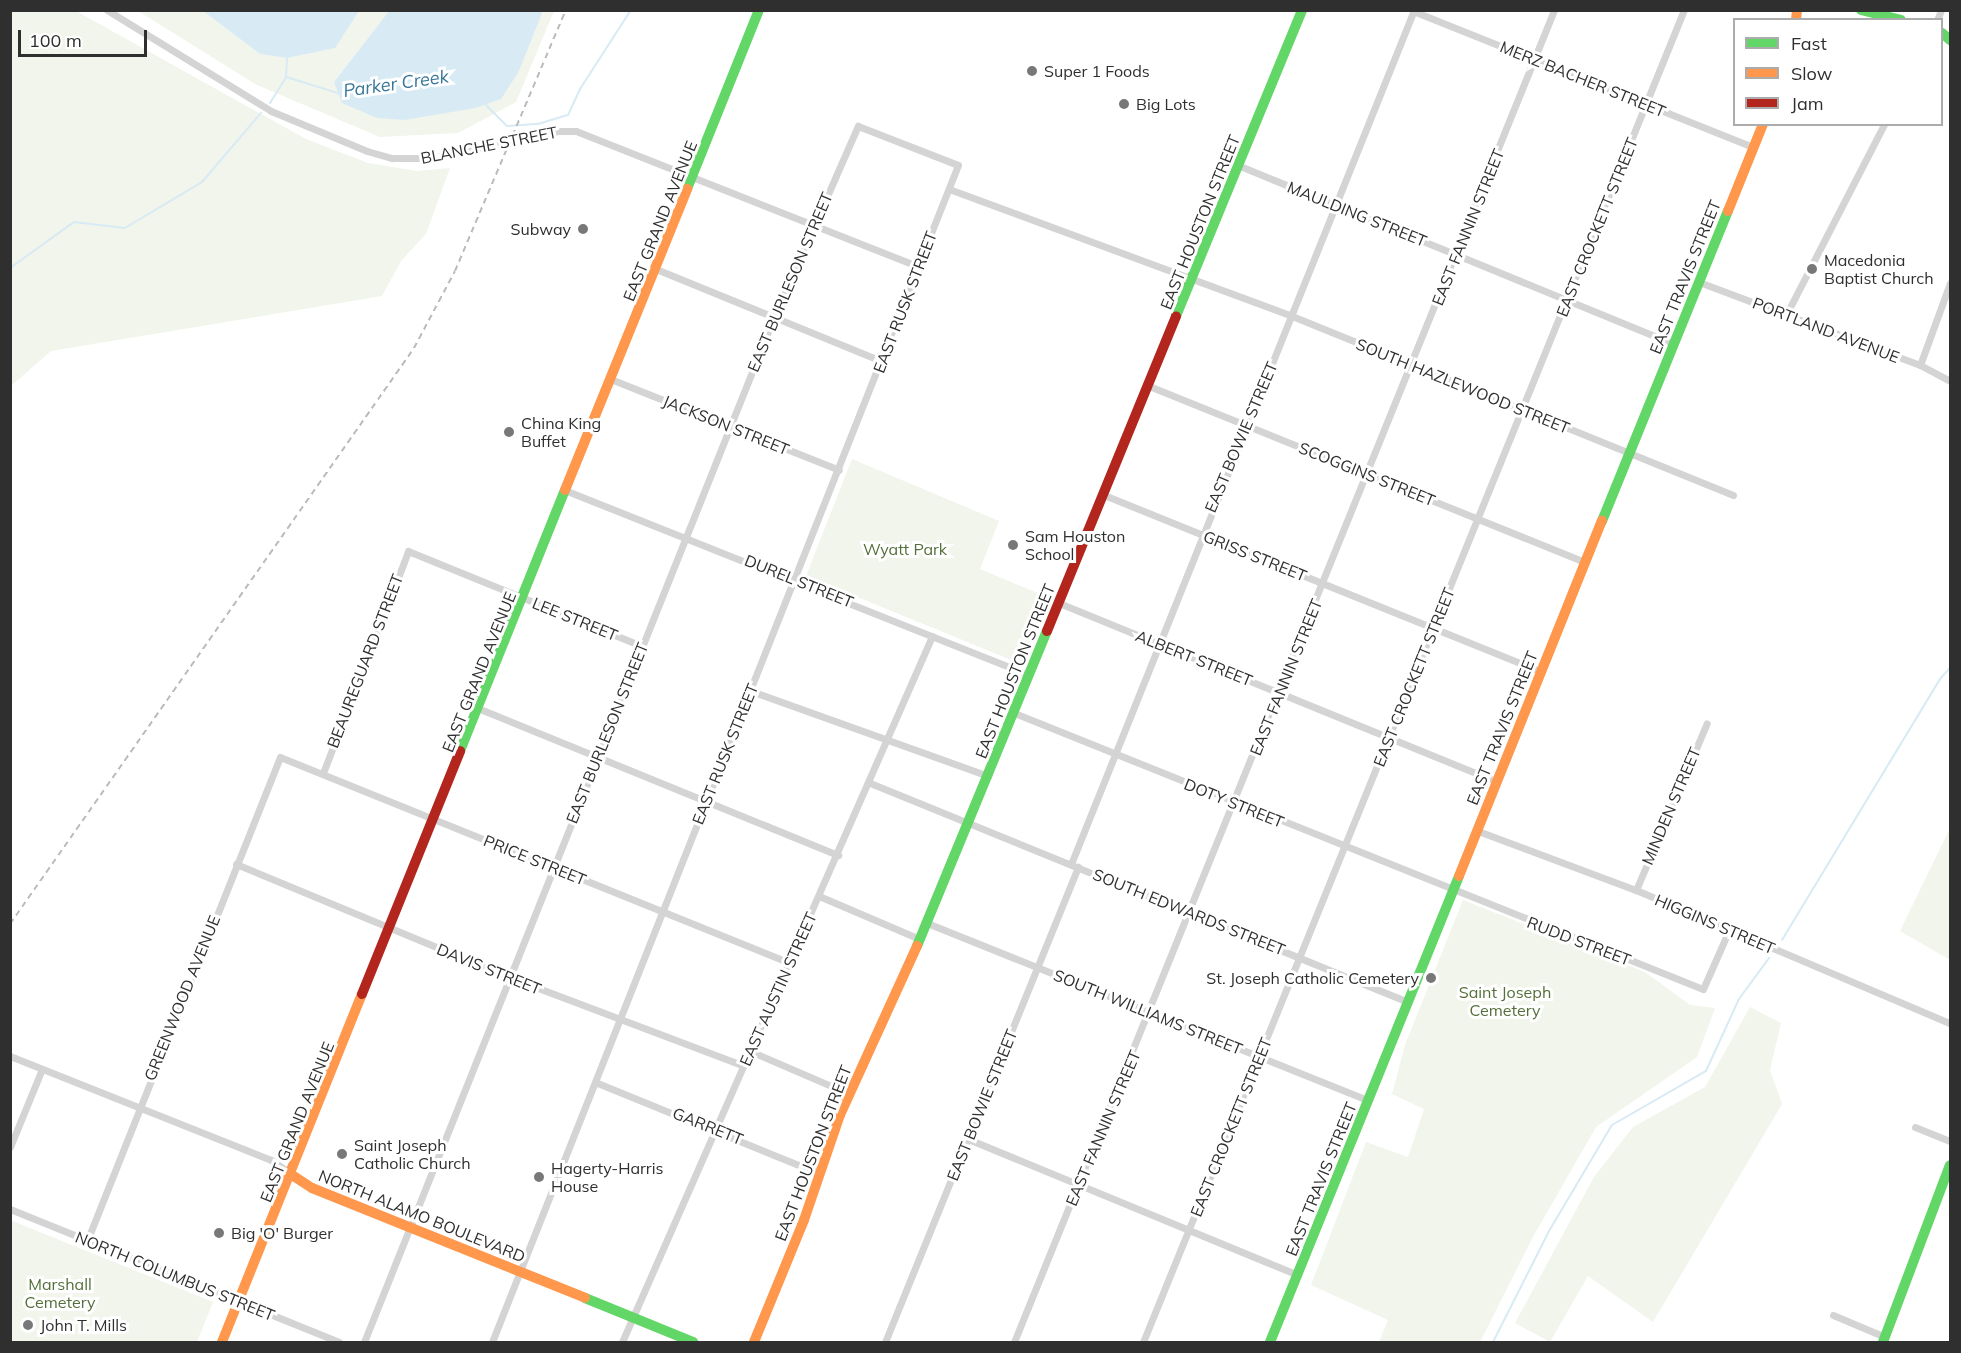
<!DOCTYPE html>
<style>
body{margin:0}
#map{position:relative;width:1961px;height:1353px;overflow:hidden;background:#fff;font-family:Mulish,sans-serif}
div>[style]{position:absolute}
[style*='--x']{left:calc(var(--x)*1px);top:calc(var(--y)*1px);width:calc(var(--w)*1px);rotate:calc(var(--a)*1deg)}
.green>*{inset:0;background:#f1f5ec}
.water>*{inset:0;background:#d8eaf4}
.stream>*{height:2px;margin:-1px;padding:0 1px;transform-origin:1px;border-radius:1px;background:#d8eaf4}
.street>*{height:7px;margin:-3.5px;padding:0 3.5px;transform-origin:3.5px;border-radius:3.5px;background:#d4d4d4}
.fast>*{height:10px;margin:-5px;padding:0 5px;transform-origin:5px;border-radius:5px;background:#63d668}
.slow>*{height:10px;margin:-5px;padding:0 5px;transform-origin:5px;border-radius:5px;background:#ff974d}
.jam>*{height:10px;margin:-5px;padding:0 5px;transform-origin:5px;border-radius:5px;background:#b3261e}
.rail>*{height:2px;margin-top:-1px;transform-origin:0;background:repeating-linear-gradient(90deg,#bbb 0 6px,transparent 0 10.5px)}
.dots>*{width:16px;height:16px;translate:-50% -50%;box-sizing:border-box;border:3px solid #fff;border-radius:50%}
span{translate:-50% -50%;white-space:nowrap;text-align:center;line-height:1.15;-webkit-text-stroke:6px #fff;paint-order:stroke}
.poi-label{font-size:16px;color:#2f2f2f}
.left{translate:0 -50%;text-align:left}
.right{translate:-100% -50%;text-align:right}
.street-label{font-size:16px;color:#2f2f2f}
.park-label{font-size:16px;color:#546f39}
.water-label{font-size:18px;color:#367698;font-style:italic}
.frame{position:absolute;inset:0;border:12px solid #2f2f2f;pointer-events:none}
.legend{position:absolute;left:1733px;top:18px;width:210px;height:108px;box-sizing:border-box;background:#fff;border:2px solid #acacac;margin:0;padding:8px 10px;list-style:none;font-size:18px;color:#2f2f2f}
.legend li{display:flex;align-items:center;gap:12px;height:30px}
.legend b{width:30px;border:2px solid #acacac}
.scale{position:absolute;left:18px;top:30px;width:129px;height:27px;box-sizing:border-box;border:3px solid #2f2f2f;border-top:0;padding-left:8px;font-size:18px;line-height:21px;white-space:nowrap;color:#2f2f2f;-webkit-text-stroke:4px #fff;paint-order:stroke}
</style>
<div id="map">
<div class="green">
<div style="clip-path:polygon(11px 10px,76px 11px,306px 139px,368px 163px,417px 171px,450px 168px,426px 234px,401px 261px,382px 296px,51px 351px,11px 386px)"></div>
<div style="clip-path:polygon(138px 11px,203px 11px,260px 54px,287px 58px,334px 48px,359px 11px,389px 11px,334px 82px,519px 71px,543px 11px,554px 11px,516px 102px,458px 133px,380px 137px,257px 85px)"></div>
<div style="clip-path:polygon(852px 459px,999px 521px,980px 569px,1047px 597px,1021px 664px,806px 576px)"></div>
<div style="clip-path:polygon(1950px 828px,1950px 960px,1900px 931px)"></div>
<div style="clip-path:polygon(1463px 900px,1645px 972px,1690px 1005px,1715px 1008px,1697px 1057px,1596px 1127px,1533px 1237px,1480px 1342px,1379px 1342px,1388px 1320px,1311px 1285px,1366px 1142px,1408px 1157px,1424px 1109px,1392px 1094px,1405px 1045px)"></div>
<div style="clip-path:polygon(1750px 1007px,1781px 1023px,1770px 1070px,1782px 1104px,1653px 1322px,1588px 1276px,1550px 1342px,1515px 1323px,1594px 1177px,1633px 1127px,1705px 1087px)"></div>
<div style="clip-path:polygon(10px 1220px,213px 1302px,197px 1342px,11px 1342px)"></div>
</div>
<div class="water">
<div style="clip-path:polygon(203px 11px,359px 11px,335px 48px,287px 58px,260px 54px)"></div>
<div style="clip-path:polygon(389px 11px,389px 10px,543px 11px,519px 71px,501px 99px,475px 108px,405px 120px,377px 118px,342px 103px,334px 82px)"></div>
</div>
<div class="stream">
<div style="--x:286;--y:77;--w:19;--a:-87"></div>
<div style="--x:270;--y:103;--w:31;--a:-58"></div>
<div style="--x:286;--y:77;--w:58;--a:17.2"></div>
<div style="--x:485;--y:104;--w:31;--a:45"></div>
<div style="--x:507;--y:126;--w:31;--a:-4"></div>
<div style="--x:538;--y:124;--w:31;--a:-17"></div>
<div style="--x:568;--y:115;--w:29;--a:-65"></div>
<div style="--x:580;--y:89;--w:94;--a:-57.2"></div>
<div style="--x:10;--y:268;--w:79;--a:-35.7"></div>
<div style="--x:74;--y:222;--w:51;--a:6.7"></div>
<div style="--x:125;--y:228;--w:90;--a:-30.9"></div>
<div style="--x:202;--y:182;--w:91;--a:-49.5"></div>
<div style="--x:1782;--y:940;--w:305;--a:-58.8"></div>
<div style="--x:1940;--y:679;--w:15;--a:-48"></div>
<div style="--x:1493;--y:1342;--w:124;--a:-63.2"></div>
<div style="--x:1549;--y:1231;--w:123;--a:-59.3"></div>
<div style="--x:1612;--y:1125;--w:108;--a:-29.9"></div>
<div style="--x:1706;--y:1071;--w:79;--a:-65.4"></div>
<div style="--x:1739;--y:999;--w:51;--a:-53.8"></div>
</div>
<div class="street">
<div style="--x:107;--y:10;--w:193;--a:31.6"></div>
<div style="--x:271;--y:111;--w:104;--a:22.6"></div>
<div style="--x:367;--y:151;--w:26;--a:16"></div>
<div style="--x:392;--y:158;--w:40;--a:0"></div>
<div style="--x:432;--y:158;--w:129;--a:-12.1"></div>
<div style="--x:558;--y:131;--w:18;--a:0"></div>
<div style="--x:576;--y:131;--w:367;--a:21.6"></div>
<div style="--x:1413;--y:11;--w:366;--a:21.8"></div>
<div style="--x:1937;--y:20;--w:11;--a:-68"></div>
<div style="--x:1240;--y:166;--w:469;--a:22.3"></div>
<div style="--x:949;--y:189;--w:366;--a:20.3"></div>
<div style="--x:1292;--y:316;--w:476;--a:22.1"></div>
<div style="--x:656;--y:269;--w:244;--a:22.2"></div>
<div style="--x:1699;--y:282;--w:236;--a:20.6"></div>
<div style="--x:1920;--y:365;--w:34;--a:28"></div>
<div style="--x:1786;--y:315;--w:215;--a:-62.8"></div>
<div style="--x:1920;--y:365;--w:87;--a:-69.9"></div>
<div style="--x:613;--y:380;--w:243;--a:21.7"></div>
<div style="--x:1149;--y:386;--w:470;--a:22"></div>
<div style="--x:567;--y:491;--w:497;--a:21.7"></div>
<div style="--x:1104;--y:495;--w:471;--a:22"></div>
<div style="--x:1059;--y:603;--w:472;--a:22.2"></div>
<div style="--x:751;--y:691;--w:252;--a:19.7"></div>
<div style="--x:480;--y:709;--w:387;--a:22.2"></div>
<div style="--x:1014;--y:713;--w:742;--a:21.83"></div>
<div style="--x:1703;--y:989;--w:64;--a:-66.2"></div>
<div style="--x:323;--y:773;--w:238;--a:-69"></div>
<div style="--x:408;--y:551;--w:253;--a:22.1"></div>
<div style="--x:870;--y:783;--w:581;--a:22.15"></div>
<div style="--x:1478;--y:831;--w:169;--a:20.5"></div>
<div style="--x:1636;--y:890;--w:341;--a:23"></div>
<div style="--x:236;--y:864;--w:295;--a:22.5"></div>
<div style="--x:509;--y:977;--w:251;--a:20.7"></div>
<div style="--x:1071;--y:864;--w:920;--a:-68.12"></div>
<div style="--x:1636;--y:890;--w:181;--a:-67"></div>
<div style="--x:819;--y:896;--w:110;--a:23.1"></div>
<div style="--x:927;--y:923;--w:476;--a:21.9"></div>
<div style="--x:750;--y:1051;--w:109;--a:23.3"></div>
<div style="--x:10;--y:1056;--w:281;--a:21.7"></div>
<div style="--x:271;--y:1160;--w:23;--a:34"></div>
<div style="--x:595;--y:1082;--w:243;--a:22.2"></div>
<div style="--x:1915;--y:1127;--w:38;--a:22"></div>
<div style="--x:968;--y:1139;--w:357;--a:22.4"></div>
<div style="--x:10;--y:1147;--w:84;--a:-67.7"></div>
<div style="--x:10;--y:1209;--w:355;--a:22"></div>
<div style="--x:87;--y:1241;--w:521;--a:-68.26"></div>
<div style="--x:280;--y:757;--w:550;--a:21.99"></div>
<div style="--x:1833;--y:1315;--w:56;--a:22.9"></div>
<div style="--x:364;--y:1342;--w:1104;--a:-68.2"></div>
<div style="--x:774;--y:317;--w:209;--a:-66.3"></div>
<div style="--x:858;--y:126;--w:107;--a:21.3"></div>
<div style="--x:958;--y:165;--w:1266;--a:111.6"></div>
<div style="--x:622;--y:1342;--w:771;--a:-66.29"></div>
<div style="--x:885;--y:1342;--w:513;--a:-67.89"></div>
<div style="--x:1014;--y:1342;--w:1437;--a:-67.93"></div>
<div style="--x:1143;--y:1342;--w:1438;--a:-67.9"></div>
</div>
<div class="fast">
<div style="--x:1861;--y:10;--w:41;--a:14"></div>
<div style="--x:1942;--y:33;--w:11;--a:41"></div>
<div style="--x:687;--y:189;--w:193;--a:-68.1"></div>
<div style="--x:1176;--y:316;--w:331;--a:-67.6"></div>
<div style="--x:1602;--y:521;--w:335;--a:-67.9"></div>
<div style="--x:460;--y:751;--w:281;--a:-68.1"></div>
<div style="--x:917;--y:946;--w:341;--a:-67.6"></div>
<div style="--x:585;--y:1298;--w:117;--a:22.2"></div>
<div style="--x:1270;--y:1342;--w:503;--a:-67.92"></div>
<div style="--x:1883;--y:1342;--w:189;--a:-69.3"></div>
</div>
<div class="slow">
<div style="--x:1796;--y:20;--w:10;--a:-84"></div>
<div style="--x:1728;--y:211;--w:94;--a:-68.1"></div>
<div style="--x:565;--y:490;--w:325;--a:-67.9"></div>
<div style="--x:1459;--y:876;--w:383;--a:-68.1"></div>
<div style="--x:292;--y:1175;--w:24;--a:33"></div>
<div style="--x:312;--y:1188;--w:294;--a:21.9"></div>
<div style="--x:222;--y:1342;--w:375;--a:-68.1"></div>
<div style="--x:754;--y:1342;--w:132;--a:-67.7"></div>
<div style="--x:804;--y:1220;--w:111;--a:-71.1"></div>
<div style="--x:840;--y:1115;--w:186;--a:-65.5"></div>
</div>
<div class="jam">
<div style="--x:1047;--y:631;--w:340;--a:-67.7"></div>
<div style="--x:362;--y:994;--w:262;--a:-68"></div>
</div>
<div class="rail">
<div style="--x:10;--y:924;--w:704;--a:-54.95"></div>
<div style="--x:414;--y:348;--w:87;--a:-62"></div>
<div style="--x:455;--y:271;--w:284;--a:-67"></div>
</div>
<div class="dots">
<div style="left:1032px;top:71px;background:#787878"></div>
<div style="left:1124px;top:104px;background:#787878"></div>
<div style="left:583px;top:229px;background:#787878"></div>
<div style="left:1812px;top:269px;background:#787878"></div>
<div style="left:509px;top:432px;background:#787878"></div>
<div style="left:1013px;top:545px;background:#787878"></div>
<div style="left:1431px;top:978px;background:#787878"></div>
<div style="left:342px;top:1154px;background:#787878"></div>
<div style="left:539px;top:1177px;background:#787878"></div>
<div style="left:219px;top:1233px;background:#787878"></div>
<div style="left:28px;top:1325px;background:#787878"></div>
</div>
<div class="poi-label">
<span class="left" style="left:1044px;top:71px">Super 1 Foods</span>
<span class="left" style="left:1136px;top:104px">Big Lots</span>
<span class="right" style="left:571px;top:229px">Subway</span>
<span class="left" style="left:1824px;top:269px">Macedonia<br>Baptist Church</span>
<span class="left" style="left:521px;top:432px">China King<br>Buffet</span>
<span class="left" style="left:1025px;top:545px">Sam Houston<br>School</span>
<span class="right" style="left:1419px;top:978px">St. Joseph Catholic Cemetery</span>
<span class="left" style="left:354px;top:1154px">Saint Joseph<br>Catholic Church</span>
<span class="left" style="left:551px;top:1177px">Hagerty-Harris<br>House</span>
<span class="left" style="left:231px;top:1233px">Big 'O' Burger</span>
<span class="left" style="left:40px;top:1325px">John T. Mills</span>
</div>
<div class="street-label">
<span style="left:1583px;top:79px;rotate:22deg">MERZ BACHER STREET</span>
<span style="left:489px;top:145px;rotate:-11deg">BLANCHE STREET</span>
<span style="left:1357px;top:214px;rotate:22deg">MAULDING STREET</span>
<span style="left:660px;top:221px;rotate:-68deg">EAST GRAND AVENUE</span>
<span style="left:1200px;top:222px;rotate:-68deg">EAST HOUSTON STREET</span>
<span style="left:1468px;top:227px;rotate:-68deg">EAST FANNIN STREET</span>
<span style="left:1597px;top:227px;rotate:-68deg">EAST CROCKETT STREET</span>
<span style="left:1685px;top:277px;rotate:-68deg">EAST TRAVIS STREET</span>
<span style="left:790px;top:282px;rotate:-67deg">EAST BURLESON STREET</span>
<span style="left:905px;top:302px;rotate:-69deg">EAST RUSK STREET</span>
<span style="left:1826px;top:330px;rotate:21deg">PORTLAND AVENUE</span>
<span style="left:1463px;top:386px;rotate:22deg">SOUTH HAZLEWOOD STREET</span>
<span style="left:726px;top:425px;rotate:22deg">JACKSON STREET</span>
<span style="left:1241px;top:437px;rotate:-67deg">EAST BOWIE STREET</span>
<span style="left:1367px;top:474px;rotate:22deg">SCOGGINS STREET</span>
<span style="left:1255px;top:556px;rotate:22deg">GRISS STREET</span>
<span style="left:799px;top:581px;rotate:22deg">DUREL STREET</span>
<span style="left:575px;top:619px;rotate:22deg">LEE STREET</span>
<span style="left:1194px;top:658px;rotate:22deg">ALBERT STREET</span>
<span style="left:365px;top:661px;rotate:-69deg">BEAUREGUARD STREET</span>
<span style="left:1015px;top:671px;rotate:-68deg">EAST HOUSTON STREET</span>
<span style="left:479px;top:672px;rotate:-68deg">EAST GRAND AVENUE</span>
<span style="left:1286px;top:677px;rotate:-68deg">EAST FANNIN STREET</span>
<span style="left:1414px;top:677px;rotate:-68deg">EAST CROCKETT STREET</span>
<span style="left:1502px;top:728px;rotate:-68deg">EAST TRAVIS STREET</span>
<span style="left:607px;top:733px;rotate:-68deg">EAST BURLESON STREET</span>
<span style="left:725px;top:754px;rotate:-68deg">EAST RUSK STREET</span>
<span style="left:1234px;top:803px;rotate:22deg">DOTY STREET</span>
<span style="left:1671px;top:806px;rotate:-67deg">MINDEN STREET</span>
<span style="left:535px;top:860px;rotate:22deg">PRICE STREET</span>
<span style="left:1189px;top:912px;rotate:22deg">SOUTH EDWARDS STREET</span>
<span style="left:1715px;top:924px;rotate:23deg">HIGGINS STREET</span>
<span style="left:1579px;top:941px;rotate:21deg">RUDD STREET</span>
<span style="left:489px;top:969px;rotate:22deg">DAVIS STREET</span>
<span style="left:778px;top:989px;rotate:-66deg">EAST AUSTIN STREET</span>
<span style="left:182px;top:998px;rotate:-68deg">GREENWOOD AVENUE</span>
<span style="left:1148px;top:1012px;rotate:22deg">SOUTH WILLIAMS STREET</span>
<span style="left:982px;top:1105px;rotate:-68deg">EAST BOWIE STREET</span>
<span style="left:297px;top:1122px;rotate:-68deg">EAST GRAND AVENUE</span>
<span style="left:708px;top:1126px;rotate:22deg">GARRETT</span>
<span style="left:1231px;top:1127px;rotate:-68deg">EAST CROCKETT STREET</span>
<span style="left:1103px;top:1128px;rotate:-67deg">EAST FANNIN STREET</span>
<span style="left:813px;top:1153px;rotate:-69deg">EAST HOUSTON STREET</span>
<span style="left:1321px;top:1179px;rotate:-68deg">EAST TRAVIS STREET</span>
<span style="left:422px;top:1216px;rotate:22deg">NORTH ALAMO BOULEVARD</span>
<span style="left:175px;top:1276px;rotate:22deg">NORTH COLUMBUS STREET</span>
</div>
<div class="park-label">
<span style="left:905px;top:549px">Wyatt Park</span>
<span style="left:1505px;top:1001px">Saint Joseph<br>Cemetery</span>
<span style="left:60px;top:1293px">Marshall<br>Cemetery</span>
</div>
<div class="water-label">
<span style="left:396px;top:84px;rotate:-8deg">Parker Creek</span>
</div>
<div class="frame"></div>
<ul class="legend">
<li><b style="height:8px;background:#63d668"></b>Fast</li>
<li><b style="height:8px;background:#ff974d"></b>Slow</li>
<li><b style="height:8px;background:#b3261e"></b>Jam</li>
</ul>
<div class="scale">100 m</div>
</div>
